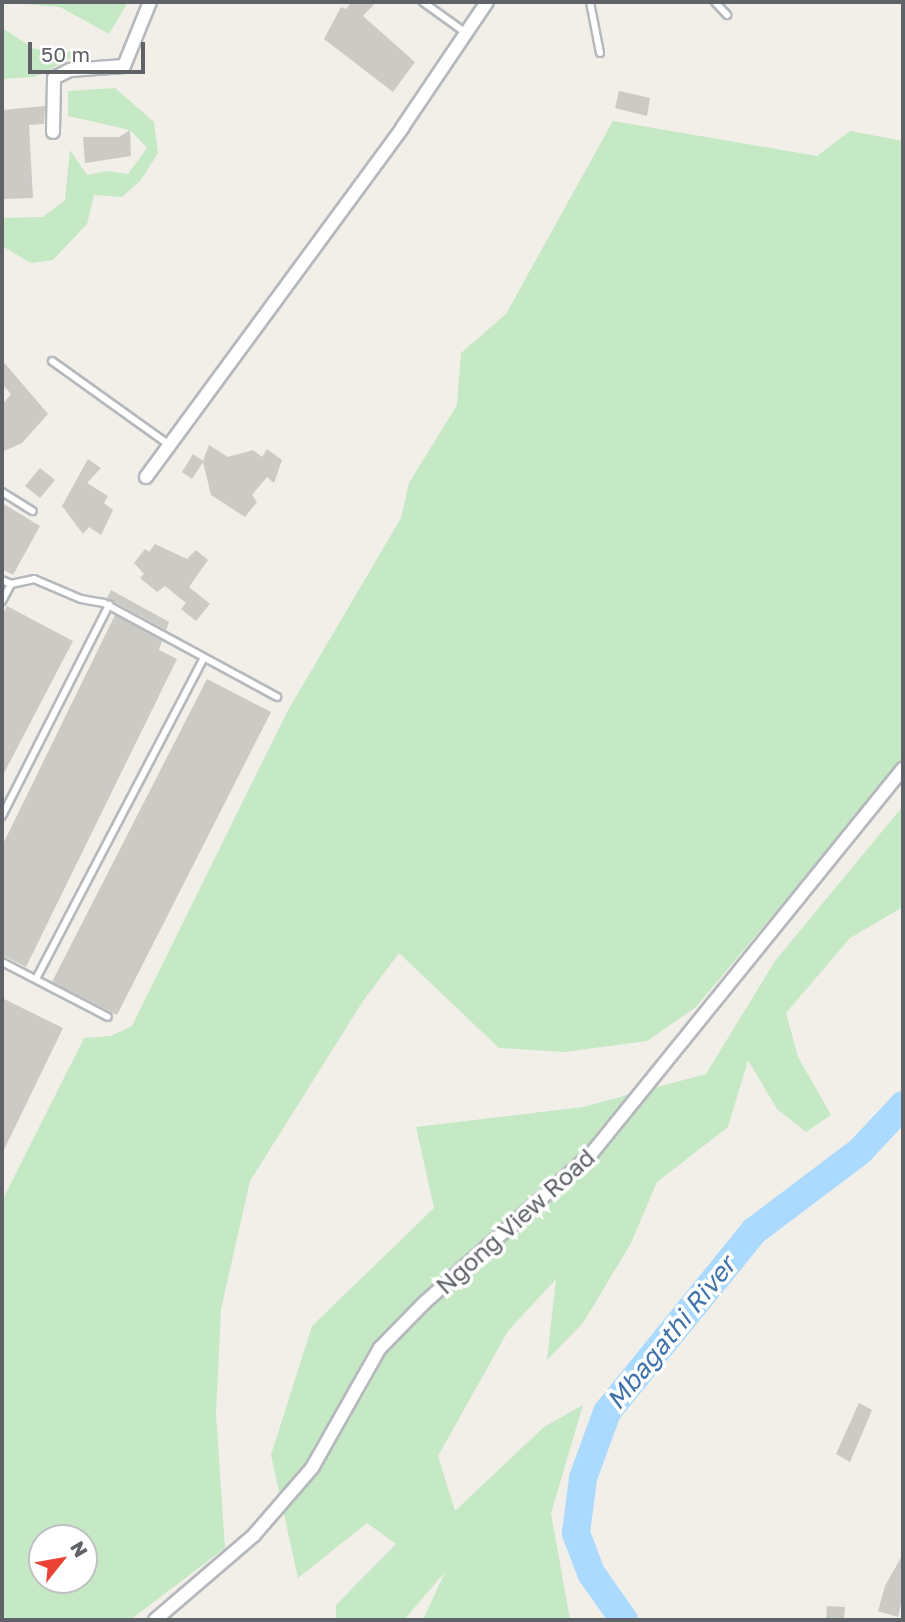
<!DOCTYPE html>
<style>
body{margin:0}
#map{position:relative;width:905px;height:1622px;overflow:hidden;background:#f1efe8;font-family:"Golos Text",sans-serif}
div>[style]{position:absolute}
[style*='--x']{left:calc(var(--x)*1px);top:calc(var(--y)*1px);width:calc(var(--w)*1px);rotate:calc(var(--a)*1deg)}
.green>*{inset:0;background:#c5e8c5}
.river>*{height:28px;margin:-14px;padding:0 14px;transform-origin:14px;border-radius:14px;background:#aadaff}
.building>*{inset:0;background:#cccac5}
.roads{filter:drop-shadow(2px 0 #b5b8bc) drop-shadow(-2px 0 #b5b8bc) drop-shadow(0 2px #b5b8bc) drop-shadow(0 -2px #b5b8bc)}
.lane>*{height:6px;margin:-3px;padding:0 3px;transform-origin:3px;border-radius:3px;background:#fff}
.street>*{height:12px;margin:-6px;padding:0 6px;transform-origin:6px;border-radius:6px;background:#fff}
span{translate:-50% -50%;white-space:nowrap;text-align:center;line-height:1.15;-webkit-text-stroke:7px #fff;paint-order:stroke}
.street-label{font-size:24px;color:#5f6368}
.water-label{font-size:26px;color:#4174aa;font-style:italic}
.frame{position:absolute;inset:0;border:4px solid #5f6368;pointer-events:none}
.north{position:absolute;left:28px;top:1524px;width:70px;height:70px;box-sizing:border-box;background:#fff;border:2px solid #bfc1c3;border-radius:50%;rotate:59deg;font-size:19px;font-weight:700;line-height:28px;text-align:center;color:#5f6368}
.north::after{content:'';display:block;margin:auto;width:24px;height:32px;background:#ea4335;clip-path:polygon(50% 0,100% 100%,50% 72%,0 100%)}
.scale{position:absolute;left:28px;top:42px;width:117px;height:32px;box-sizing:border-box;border:4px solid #5f6368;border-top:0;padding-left:9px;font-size:21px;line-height:24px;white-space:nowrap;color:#5f6368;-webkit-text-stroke:5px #fff;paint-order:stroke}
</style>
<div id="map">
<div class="green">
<div style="clip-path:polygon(2px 2px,128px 2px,109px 34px,60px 7px)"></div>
<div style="clip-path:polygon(2px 28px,35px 49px,81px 53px,35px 77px,2px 79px)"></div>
<div style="clip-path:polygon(115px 88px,154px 122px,158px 153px,141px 180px,122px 197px,94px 195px,87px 224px,53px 260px,31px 263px,2px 246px,2px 218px,43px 217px,65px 200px,70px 150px,87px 175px,107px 171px,128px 174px,147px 148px,130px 130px,68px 116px,68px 91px)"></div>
<div style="clip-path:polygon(evenodd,613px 121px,817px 156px,850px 131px,903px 141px,903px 759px,696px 1007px,647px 1041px,564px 1052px,499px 1048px,399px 953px,363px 1001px,250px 1181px,221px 1309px,216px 1414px,225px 1548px,130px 1620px,2px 1620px,2px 1201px,84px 1038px,111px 1036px,132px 1026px,287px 712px,401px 518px,409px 483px,457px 405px,461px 353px,506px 314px,613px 121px,84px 1538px,84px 1580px,42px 1580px,42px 1538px,84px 1538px)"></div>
<div style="clip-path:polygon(903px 806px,903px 907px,850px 938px,786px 1013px,798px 1057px,831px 1115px,806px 1132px,777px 1109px,748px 1060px,728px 1127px,657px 1182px,631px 1243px,583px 1323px,547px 1360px,556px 1279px,508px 1331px,438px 1456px,455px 1511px,544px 1427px,583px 1405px,551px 1513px,570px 1620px,423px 1620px,445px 1572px,404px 1620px,336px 1620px,336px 1605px,396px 1544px,367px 1523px,298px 1578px,271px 1455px,312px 1326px,434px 1208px,416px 1127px,583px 1107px,706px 1074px,775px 961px)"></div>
</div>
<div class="river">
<div style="--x:624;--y:1620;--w:57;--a:-125.1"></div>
<div style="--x:591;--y:1573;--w:43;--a:-110.6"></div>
<div style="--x:576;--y:1533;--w:55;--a:-82.7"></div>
<div style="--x:583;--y:1478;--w:70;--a:-70"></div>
<div style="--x:607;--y:1412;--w:233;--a:-50.9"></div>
<div style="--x:754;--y:1231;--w:133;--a:-37"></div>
<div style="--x:860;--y:1151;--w:63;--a:-46.9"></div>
</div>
<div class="building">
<div style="clip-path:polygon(352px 2px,376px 2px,363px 16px,415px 62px,393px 92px,324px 39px,341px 7px,346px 9px)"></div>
<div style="clip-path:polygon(619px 91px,650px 98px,647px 116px,615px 108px)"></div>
<div style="clip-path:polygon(45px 106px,44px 124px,29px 125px,33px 198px,2px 199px,2px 110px)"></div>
<div style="clip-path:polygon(130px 130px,131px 156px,85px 163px,83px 137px,119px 137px)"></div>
<div style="clip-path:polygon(2px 360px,48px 414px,22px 443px,2px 452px,2px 405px,11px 394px,2px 384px)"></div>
<div style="clip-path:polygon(209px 445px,228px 457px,253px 450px,262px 457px,267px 449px,282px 460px,274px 483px,267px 477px,252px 495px,257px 502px,245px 517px,211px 495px,203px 462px,192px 479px,182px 472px,193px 454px,203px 461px)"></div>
<div style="clip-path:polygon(88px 459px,101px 468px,87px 483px,108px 496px,104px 503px,113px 510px,101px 535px,89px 527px,83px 534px,62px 506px)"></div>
<div style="clip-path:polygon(40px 468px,55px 480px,40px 498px,25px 486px)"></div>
<div style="clip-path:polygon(2px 503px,40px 526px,13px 575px,2px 569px)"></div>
<div style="clip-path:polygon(155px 544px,187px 559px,196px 550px,208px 560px,189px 587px,210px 604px,196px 621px,181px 609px,186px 603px,165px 586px,157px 592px,140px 578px,144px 574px,134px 563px,145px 549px,149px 552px)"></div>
<div style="clip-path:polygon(111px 590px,169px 622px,166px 630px,107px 598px)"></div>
<div style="clip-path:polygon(7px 606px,73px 641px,2px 777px,2px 616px)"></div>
<div style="clip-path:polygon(115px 615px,162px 641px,159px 650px,177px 659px,26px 967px,2px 955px,2px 846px)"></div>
<div style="clip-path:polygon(207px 679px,271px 712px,117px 1015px,52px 982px)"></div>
<div style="clip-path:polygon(2px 998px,63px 1028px,2px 1154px)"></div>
<div style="clip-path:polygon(859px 1403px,872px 1410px,850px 1462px,836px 1454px)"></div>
<div style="clip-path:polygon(903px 1554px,903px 1594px,898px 1617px,878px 1611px,885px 1586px)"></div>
<div style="clip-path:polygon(827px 1606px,845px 1607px,844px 1620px,826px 1620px)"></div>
</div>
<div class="roads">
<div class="lane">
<div style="--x:423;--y:2;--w:53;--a:35.8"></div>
<div style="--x:590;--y:2;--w:52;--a:78.9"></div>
<div style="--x:715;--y:2;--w:18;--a:47"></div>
<div style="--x:52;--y:361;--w:143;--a:35.6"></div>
<div style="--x:2;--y:492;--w:36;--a:32"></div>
<div style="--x:2;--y:580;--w:10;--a:24"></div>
<div style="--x:11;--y:584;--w:24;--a:-12"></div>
<div style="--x:34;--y:579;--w:51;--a:23.1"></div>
<div style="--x:81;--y:599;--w:23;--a:10"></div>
<div style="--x:104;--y:603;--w:197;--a:28.5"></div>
<div style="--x:2;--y:601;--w:19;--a:-62"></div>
<div style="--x:2;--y:816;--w:237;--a:-63.1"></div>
<div style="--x:2;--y:962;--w:119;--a:27.4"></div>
<div style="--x:36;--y:979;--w:361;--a:-62.4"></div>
</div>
<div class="street">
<div style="--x:53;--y:132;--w:54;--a:-88.9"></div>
<div style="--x:54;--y:78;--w:18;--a:-27"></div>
<div style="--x:70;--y:70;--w:54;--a:-4.2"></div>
<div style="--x:124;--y:66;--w:69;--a:-67.9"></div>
<div style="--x:146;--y:477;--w:433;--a:-53.7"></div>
<div style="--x:402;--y:128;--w:152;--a:-56"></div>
<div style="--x:155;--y:1620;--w:130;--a:-40.6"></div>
<div style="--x:254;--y:1535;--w:89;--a:-49.1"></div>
<div style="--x:312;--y:1468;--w:138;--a:-60.5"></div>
<div style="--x:380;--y:1348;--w:63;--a:-45.6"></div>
<div style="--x:424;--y:1303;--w:224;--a:-41.7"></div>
<div style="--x:591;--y:1154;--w:496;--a:-51"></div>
</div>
</div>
<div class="street-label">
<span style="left:515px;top:1221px;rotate:-42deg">Ngong View Road</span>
</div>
<div class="water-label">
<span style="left:671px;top:1333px;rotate:-51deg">Mbagathi River</span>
</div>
<div class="frame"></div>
<div class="north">N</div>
<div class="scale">50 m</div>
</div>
